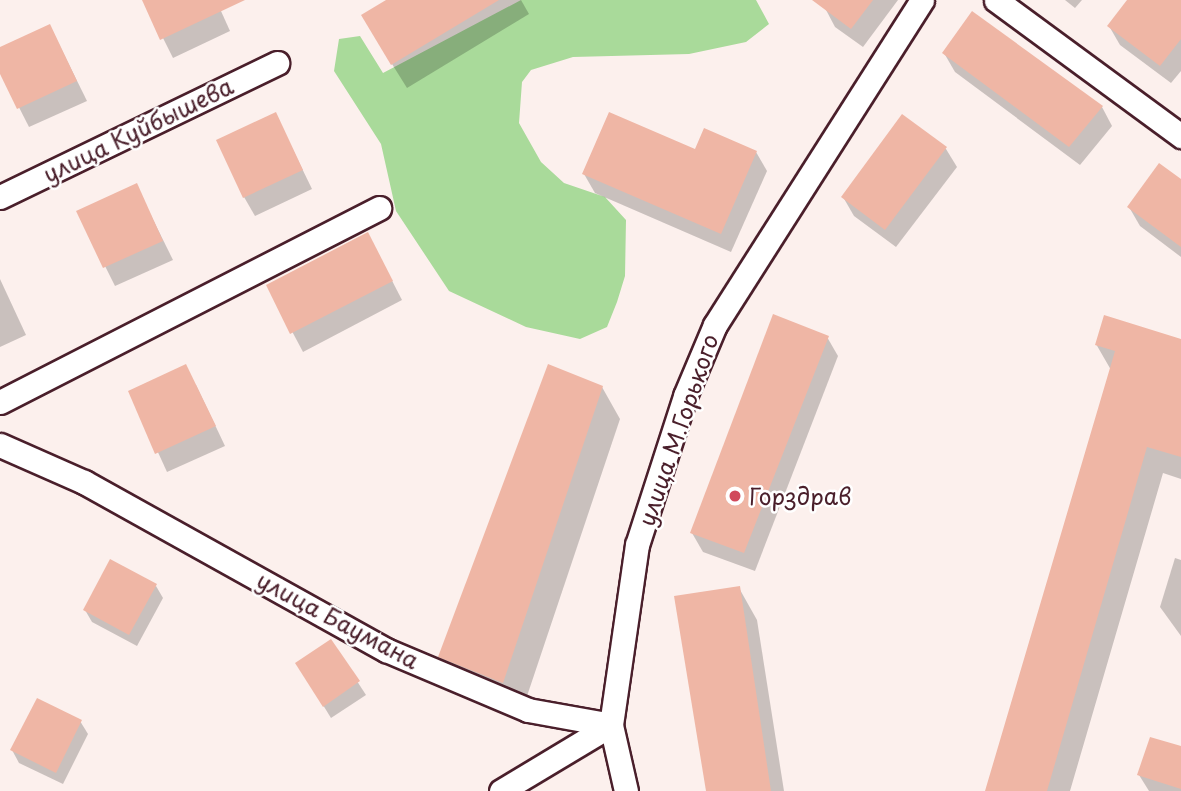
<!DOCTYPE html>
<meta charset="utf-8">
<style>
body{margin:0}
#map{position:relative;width:1181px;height:791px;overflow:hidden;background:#fcf0ed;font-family:"Playpen Sans",sans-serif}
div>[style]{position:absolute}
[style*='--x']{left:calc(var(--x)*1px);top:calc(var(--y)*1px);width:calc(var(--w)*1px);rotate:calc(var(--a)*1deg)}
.green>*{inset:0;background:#a9da9a}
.shadow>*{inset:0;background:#0003}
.building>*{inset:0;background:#efb6a5}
.roads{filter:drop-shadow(2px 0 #4a1f2b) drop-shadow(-2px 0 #4a1f2b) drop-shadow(0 2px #4a1f2b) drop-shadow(0 -2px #4a1f2b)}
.street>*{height:23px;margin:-11.5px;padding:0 11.5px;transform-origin:11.5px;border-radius:11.5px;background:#fff}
.dots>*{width:19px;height:19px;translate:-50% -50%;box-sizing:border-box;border:4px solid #fff;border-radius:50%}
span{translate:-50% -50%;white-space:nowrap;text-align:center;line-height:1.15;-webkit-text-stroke:5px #fff;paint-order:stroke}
.street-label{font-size:23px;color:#4a1f2b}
.poi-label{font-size:23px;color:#4a1f2b}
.left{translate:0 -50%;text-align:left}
</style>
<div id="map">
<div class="green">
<div style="clip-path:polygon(521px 0,756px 0,769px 24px,746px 42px,689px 54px,573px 57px,531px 70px,522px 82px,519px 123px,541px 162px,564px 183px,605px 197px,626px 220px,625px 276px,617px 302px,607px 327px,580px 339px,526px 327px,449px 291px,396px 211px,381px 144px,334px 71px,339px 39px,360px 36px,383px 73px)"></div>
</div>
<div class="shadow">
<div style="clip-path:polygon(144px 0,216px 0,230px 31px,173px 58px)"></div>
<div style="clip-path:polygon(389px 0,521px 0,529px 14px,407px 88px,377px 40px)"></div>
<div style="clip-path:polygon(831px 0,898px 0,863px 47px,835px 27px,825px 8px)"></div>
<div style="clip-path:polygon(1065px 0,1082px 0,1075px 8px)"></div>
<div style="clip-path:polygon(1130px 0,1173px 0,1181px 6px,1181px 71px,1171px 83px,1120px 45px,1109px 26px)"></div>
<div style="clip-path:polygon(50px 26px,87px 101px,29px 127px,0 70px,0 49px)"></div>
<div style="clip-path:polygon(944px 53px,1102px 107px,1112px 126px,1080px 165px,955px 72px)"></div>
<div style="clip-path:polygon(276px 115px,312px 189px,255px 216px,244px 197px)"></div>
<div style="clip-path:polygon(903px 116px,946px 149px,957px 167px,896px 247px,854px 216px,843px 197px)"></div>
<div style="clip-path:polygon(696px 151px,756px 152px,767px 171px,731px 252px,595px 193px,584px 174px)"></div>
<div style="clip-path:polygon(1181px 182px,1181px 257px,1140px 226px,1129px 207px)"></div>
<div style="clip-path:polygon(136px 185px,173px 260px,115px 286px,78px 212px)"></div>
<div style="clip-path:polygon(368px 234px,402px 300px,303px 352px,268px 286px)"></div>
<div style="clip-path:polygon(0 279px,26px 335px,0 347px)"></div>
<div style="clip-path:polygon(827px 337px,838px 356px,755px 571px,703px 552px,692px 533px)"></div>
<div style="clip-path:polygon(1181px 341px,1181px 479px,1163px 473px,1070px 791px,989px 791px,1111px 370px,1096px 344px)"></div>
<div style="clip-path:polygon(196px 385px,225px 446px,167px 472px,130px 391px)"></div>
<div style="clip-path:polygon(602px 387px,620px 419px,521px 714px,458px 688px,440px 656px)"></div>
<div style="clip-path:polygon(1175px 558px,1181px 560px,1181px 636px,1160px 607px)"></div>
<div style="clip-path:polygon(156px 586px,163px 598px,137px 646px,92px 622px,85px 610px)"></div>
<div style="clip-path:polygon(739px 588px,757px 620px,784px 791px,707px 791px)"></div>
<div style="clip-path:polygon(331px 641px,366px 695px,331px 718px,305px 676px)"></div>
<div style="clip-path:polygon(80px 721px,88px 734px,63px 784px,19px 763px,12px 750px)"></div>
<div style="clip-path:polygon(1181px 748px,1181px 791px,1149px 791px,1139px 775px)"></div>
</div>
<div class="building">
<div style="clip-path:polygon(142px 0,245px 0,160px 40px)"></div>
<div style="clip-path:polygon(386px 0,499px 0,391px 65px,361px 15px)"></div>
<div style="clip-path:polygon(812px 0,873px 0,851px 29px)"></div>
<div style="clip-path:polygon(1127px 0,1181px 0,1181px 39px,1160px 66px,1107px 26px)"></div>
<div style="clip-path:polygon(972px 11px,1103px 106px,1069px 147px,942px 53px)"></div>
<div style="clip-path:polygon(50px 24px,77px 81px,17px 109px,0 74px,0 47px)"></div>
<div style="clip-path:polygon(276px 112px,303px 170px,243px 198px,216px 140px)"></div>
<div style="clip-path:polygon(609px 112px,695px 149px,704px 128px,757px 151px,721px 234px,582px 174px)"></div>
<div style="clip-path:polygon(902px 114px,947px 147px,885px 230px,841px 197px)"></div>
<div style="clip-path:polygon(1159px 163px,1181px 179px,1181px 247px,1127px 207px)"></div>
<div style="clip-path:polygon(137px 183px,163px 241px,103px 268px,76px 211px)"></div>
<div style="clip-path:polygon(368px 232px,393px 281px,290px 334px,266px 285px)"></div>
<div style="clip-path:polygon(773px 314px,829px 336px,744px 553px,690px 533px)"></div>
<div style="clip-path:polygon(1104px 315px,1181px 339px,1181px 457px,1147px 447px,1047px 791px,985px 791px,1115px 351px,1095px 345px)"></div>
<div style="clip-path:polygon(186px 364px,216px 426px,155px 454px,128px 391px)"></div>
<div style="clip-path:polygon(548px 364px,603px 386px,503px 683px,438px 657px)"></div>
<div style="clip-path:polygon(110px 559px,157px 584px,129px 635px,83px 610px)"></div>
<div style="clip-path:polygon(740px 586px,771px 791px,706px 791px,674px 596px)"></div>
<div style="clip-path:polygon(331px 639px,360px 681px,323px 707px,295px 663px)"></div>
<div style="clip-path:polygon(37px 698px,82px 720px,56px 773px,10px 750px)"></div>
<div style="clip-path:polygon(1150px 737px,1181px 746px,1181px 789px,1137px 775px)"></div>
</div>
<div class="roads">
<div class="street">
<div style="--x:996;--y:0;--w:230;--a:36.3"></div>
<div style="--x:0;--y:197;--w:308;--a:-25.8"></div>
<div style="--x:0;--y:402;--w:426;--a:-27.1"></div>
<div style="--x:0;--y:445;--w:92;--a:23.8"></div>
<div style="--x:84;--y:482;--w:346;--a:29.1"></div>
<div style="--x:386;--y:650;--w:154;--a:22.9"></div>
<div style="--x:528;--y:710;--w:84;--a:10.2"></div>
<div style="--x:501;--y:791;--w:128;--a:-31"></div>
<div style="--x:626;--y:791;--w:68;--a:-102.8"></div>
<div style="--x:611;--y:725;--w:182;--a:-81.8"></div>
<div style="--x:637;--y:545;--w:157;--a:-72.1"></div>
<div style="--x:685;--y:396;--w:77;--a:-67.1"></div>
<div style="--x:715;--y:325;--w:385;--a:-57.5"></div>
</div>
</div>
<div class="dots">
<div style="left:735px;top:496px;background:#d1495b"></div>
</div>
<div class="street-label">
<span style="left:138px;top:130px;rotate:-26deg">улица Куйбышева</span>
<span style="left:678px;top:430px;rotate:-71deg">улица М.Горького</span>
<span style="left:338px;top:620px;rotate:28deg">улица Баумана</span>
</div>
<div class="poi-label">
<span class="left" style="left:749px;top:496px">Горздрав</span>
</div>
</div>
